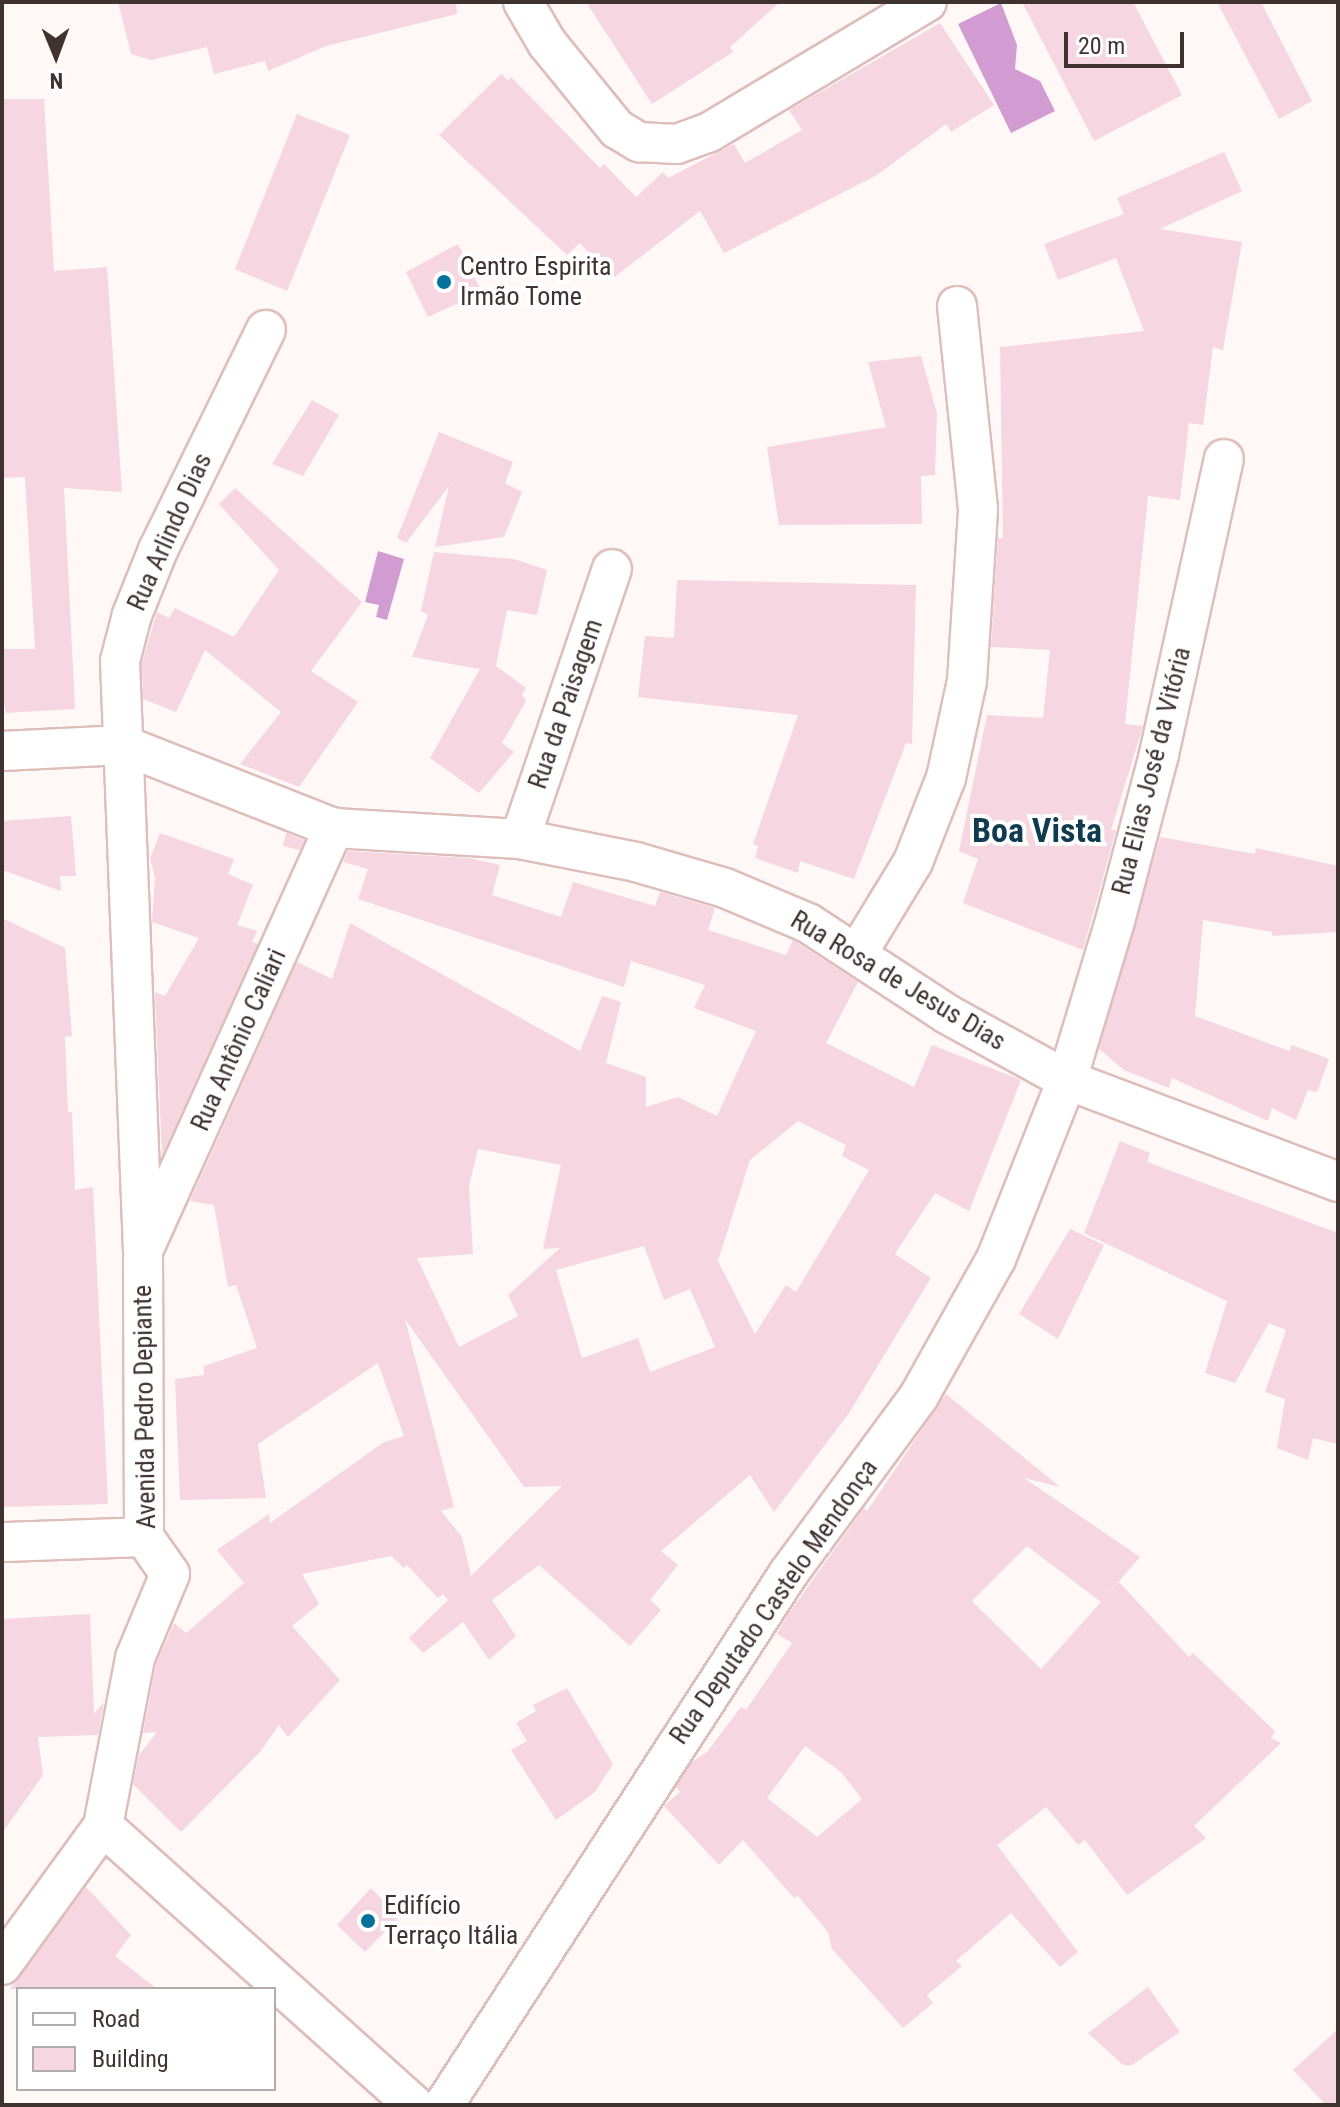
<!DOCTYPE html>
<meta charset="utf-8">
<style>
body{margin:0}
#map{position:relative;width:1340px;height:2107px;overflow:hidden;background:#fff8f7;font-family:"Roboto Condensed",sans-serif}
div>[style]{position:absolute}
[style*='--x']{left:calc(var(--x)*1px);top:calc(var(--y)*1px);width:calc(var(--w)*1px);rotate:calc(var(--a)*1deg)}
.water>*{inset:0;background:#d19cd1}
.building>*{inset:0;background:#f6d6e0}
.roads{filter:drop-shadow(2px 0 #debeba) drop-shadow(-2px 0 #debeba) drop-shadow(0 2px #debeba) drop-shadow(0 -2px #debeba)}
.street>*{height:38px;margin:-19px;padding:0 19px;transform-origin:19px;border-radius:19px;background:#fff}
.dots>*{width:22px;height:22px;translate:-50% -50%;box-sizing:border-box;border:4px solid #fff;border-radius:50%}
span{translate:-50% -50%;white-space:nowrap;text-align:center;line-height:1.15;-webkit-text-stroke:8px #fff;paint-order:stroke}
.poi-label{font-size:26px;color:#3f3331}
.left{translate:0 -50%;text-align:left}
.street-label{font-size:26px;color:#3f3331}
.district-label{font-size:34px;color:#0f3a50;font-weight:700}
.frame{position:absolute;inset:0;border:4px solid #3f3331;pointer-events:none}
.legend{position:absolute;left:16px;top:1987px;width:260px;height:104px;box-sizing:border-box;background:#fff;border:2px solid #b2adad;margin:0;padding:10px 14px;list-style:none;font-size:24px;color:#3f3331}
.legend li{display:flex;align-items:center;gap:16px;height:40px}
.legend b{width:40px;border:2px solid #b2adad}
.north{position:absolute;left:16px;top:16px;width:80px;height:80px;-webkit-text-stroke:6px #fff;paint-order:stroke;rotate:179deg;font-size:22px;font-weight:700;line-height:32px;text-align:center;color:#3f3331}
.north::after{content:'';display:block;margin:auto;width:28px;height:36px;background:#3f3331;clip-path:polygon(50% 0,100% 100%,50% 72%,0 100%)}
.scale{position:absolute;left:1064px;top:32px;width:120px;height:36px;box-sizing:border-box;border:4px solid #3f3331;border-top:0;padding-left:10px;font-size:24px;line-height:28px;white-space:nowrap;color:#3f3331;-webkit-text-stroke:6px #fff;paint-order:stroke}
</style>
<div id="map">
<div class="water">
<div style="clip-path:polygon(1001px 3px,1017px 45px,1015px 69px,1040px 81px,1055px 111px,1011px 133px,958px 24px)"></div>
<div style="clip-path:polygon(378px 551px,404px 559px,387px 620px,376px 617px,379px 605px,365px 602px)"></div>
</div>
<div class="building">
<div style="clip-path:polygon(118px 2px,456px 2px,457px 14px,326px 46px,268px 71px,265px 61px,214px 74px,207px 47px,151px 60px,131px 54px)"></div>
<div style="clip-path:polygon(586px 2px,780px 2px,730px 47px,733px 52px,652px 104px)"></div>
<div style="clip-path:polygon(1022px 2px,1133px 2px,1182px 95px,1094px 141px)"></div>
<div style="clip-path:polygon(1217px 2px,1261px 2px,1312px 101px,1279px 119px)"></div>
<div style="clip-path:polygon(940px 23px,994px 105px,951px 132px,946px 124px,877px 175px,724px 253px,700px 211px,612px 279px,580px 243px,567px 255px,439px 135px,501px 74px,508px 80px,511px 77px,600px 168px,604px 164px,636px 197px,663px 172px,668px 178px,734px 144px,745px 163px,802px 130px,789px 110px)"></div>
<div style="clip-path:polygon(3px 99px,44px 99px,54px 271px,107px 267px,122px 492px,64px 488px,75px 709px,6px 713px,2px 692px,2px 649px,35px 649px,25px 477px,2px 478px)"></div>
<div style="clip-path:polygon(297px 114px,350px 135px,287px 291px,235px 269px)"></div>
<div style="clip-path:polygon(1224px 152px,1242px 191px,1160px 229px,1242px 242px,1223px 350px,1213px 347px,1203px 425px,1189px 423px,1180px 500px,1148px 496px,1125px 724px,1143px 726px,1111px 830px,1116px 830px,1083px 950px,963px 903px,978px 859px,959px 851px,987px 715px,1043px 718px,1050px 650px,991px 647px,998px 538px,1003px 538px,1000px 347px,1144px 331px,1116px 258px,1058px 280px,1044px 244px,1124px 214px,1117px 198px)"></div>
<div style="clip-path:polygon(458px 244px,482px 292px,428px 317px,406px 272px)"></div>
<div style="clip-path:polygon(921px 356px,937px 413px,935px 475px,921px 476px,922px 524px,779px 525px,767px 447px,886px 427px,868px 362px)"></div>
<div style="clip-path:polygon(312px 400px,339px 415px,303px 476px,272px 464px)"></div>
<div style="clip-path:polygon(439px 432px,513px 462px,505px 483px,522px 492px,504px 537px,435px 547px,449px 486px,406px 543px,397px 538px)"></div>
<div style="clip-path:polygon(235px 488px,362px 602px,311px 671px,358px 702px,299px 787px,240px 764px,281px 712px,205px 650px,176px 712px,143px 699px,142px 663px,157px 612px,169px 618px,175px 608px,234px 637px,279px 570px,219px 504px)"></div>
<div style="clip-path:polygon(434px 552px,514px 559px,547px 570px,537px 615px,507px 610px,496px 666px,526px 688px,522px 694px,526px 701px,502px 743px,514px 752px,479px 793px,430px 758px,480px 669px,412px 657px,428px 615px,421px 611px)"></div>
<div style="clip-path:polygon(677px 580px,916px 585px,912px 744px,906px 743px,854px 879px,800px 861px,798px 873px,755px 858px,758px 846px,753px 844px,798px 715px,638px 697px,645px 636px,674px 638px)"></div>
<div style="clip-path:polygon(71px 816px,76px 876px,60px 876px,61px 891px,2px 870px,2px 821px)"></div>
<div style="clip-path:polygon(160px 833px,234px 859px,228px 874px,253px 885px,237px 925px,257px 931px,252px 942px,258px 944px,162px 1156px,155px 992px,165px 996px,199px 938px,152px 922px,155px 878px,150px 858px)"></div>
<div style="clip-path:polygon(286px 833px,304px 840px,300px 850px,283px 846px)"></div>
<div style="clip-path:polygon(1160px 837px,1255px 854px,1256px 848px,1338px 866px,1338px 932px,1272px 936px,1272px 932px,1203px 920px,1195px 1016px,1289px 1051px,1292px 1045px,1329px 1059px,1317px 1092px,1308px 1090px,1296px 1120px,1272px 1108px,1268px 1121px,1172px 1078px,1169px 1088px,1124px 1070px,1099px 1049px)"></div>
<div style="clip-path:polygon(evenodd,348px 851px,469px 858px,500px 865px,492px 895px,561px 917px,573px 882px,655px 906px,660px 892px,715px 908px,708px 930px,786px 955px,793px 940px,858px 982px,826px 1043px,914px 1087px,932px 1045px,1021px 1080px,969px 1211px,935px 1193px,895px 1254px,931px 1278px,849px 1413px,774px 1512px,750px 1475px,661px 1551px,678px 1565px,650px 1600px,661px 1610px,630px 1646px,539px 1565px,492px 1600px,516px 1636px,489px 1660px,463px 1622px,423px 1653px,409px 1638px,448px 1600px,443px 1594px,438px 1598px,407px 1565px,404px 1568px,391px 1556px,302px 1574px,319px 1604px,292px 1626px,340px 1680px,288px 1737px,279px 1725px,260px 1752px,181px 1832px,133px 1784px,139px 1755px,157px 1732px,143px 1733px,156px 1664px,174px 1623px,186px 1633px,244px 1583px,217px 1550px,269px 1514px,270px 1523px,384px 1442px,404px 1436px,378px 1363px,258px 1444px,266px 1498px,180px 1500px,175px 1379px,204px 1375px,204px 1366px,257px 1348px,236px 1285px,228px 1287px,214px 1205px,190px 1201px,297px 962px,332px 979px,350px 923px,580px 1051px,602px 996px,621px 1002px,606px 1063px,646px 1077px,646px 1107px,678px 1097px,717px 1116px,756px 1031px,694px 1008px,705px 985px,631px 961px,624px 987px,358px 899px,368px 869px,343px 862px,348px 851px,798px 1121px,846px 1145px,842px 1156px,869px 1170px,796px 1292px,786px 1285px,755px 1334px,718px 1261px,750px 1160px,798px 1121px,348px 851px,478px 1149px,561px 1165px,543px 1249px,560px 1248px,508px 1295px,518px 1316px,459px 1347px,417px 1258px,473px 1254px,469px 1186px,478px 1149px,348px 851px,644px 1246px,664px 1300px,690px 1289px,715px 1347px,650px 1372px,638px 1338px,582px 1358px,556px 1270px,644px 1246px,348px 851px,405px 1319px,524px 1487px,562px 1486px,471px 1576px,462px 1537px,441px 1511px,454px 1507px,405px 1319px)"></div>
<div style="clip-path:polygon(2px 918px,65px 948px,72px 1036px,65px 1037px,68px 1112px,72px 1112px,75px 1190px,93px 1187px,108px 1504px,2px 1507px)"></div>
<div style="clip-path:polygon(1120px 1141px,1150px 1153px,1147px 1162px,1338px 1233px,1338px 1444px,1313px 1438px,1308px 1460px,1277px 1448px,1285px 1399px,1265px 1392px,1286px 1330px,1269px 1323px,1235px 1383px,1205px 1373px,1227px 1301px,1084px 1233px)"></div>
<div style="clip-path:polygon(1070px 1229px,1104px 1245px,1058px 1339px,1019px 1314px)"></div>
<div style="clip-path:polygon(evenodd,946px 1394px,1060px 1487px,1024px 1478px,1140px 1557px,1101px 1602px,1027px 1546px,972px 1601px,1041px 1669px,1119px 1582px,1189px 1657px,1193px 1653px,1275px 1731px,1271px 1738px,1281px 1743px,1194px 1826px,1206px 1838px,1127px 1895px,1085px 1840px,1078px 1845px,1046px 1807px,997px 1845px,1078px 1952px,1060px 1967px,1011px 1913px,956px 1961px,962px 1966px,927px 1995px,933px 2003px,903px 2028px,832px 1949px,828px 1932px,798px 1896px,794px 1898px,743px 1840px,719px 1865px,664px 1806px,680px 1792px,676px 1787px,692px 1762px,707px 1752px,741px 1707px,746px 1710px,792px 1643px,777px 1634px,787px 1616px,864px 1508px,867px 1511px,946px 1394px,805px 1746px,841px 1772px,862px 1799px,817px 1837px,767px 1798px,805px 1746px)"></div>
<div style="clip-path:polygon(90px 1614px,94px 1714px,104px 1702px,98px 1735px,38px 1737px,43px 1775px,2px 1833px,2px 1619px)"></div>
<div style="clip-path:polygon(567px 1688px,613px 1764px,595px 1792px,556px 1820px,511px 1750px,527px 1741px,516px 1723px,536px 1711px,533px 1705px)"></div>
<div style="clip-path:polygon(86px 1887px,131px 1935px,115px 1956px,157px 1989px,10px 1989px)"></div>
<div style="clip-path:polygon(371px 1888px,399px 1917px,365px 1952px,337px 1925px)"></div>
<div style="clip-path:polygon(1148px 1987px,1180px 2032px,1132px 2065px,1123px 2065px,1088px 2033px)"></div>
<div style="clip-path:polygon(1338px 2029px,1338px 2105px,1326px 2105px,1293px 2070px)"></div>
</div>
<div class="roads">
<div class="street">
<div style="--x:523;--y:2;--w:48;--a:59.7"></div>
<div style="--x:547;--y:43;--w:111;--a:50.9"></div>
<div style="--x:617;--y:129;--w:26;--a:31"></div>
<div style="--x:639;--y:142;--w:38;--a:3"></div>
<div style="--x:677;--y:144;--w:33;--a:-20"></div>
<div style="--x:708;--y:133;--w:255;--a:-30.9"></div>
<div style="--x:2;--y:751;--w:121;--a:-2.8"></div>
<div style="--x:123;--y:745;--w:227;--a:21.5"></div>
<div style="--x:334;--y:828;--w:186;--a:3.4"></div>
<div style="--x:520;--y:839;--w:118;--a:11.2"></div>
<div style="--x:636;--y:862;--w:93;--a:16.3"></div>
<div style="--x:725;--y:888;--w:90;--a:22.9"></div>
<div style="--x:808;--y:923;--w:166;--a:33.2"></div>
<div style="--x:947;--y:1014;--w:137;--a:28.8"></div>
<div style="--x:1067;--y:1080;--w:290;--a:20.6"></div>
<div style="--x:520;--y:839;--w:285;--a:-71.2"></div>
<div style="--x:858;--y:952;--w:105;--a:-58.6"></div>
<div style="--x:913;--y:862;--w:90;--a:-68.6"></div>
<div style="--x:946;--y:778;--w:99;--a:-77.8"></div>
<div style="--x:967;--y:681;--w:172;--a:-86.3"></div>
<div style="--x:978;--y:509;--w:204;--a:-95.9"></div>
<div style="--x:146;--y:1244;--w:457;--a:-65.7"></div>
<div style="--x:2;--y:1542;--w:142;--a:-2"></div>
<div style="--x:103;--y:1826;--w:418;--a:41.9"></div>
<div style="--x:2;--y:1965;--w:172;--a:-54"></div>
<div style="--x:103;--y:1826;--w:171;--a:-79.2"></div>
<div style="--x:135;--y:1658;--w:91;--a:-67.4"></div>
<div style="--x:170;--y:1574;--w:45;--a:-125.1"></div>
<div style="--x:144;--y:1537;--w:286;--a:-90.2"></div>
<div style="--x:143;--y:1251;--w:590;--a:-92.23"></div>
<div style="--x:120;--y:661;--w:48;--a:-75.4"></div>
<div style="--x:132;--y:615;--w:70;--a:-68.2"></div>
<div style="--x:158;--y:550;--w:245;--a:-63.9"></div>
<div style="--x:444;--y:2105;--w:633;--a:-57.06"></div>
<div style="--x:788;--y:1574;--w:221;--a:-53.6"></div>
<div style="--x:919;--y:1396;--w:157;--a:-60.7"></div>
<div style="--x:996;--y:1259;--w:193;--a:-68.4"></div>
<div style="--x:1067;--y:1080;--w:166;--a:-73.2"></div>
<div style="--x:1115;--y:921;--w:173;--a:-75.2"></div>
<div style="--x:1159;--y:754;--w:302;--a:-77.6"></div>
</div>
</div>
<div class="dots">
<div style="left:444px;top:282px;background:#04719d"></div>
<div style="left:368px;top:1921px;background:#04719d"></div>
</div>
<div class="poi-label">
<span class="left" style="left:460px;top:282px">Centro Espirita<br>Irmão Tome</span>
<span class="left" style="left:384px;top:1921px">Edifício<br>Terraço Itália</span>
</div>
<div class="street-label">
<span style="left:170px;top:532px;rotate:-66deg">Rua Arlindo Dias</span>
<span style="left:566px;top:704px;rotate:-71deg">Rua da Paisagem</span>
<span style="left:1152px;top:771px;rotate:-76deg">Rua Elias José da Vitória</span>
<span style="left:898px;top:981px;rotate:31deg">Rua Rosa de Jesus Dias</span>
<span style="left:239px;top:1040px;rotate:-66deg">Rua Antônio Caliari</span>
<span style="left:145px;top:1407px;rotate:-91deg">Avenida Pedro Depiante</span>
<span style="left:774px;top:1602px;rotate:-55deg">Rua Deputado Castelo Mendonça</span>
</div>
<div class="district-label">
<span style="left:1037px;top:831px">Boa Vista</span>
</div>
<div class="frame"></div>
<ul class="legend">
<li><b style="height:10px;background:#fff"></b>Road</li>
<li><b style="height:22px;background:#f6d6e0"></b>Building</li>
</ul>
<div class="north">N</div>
<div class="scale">20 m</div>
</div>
